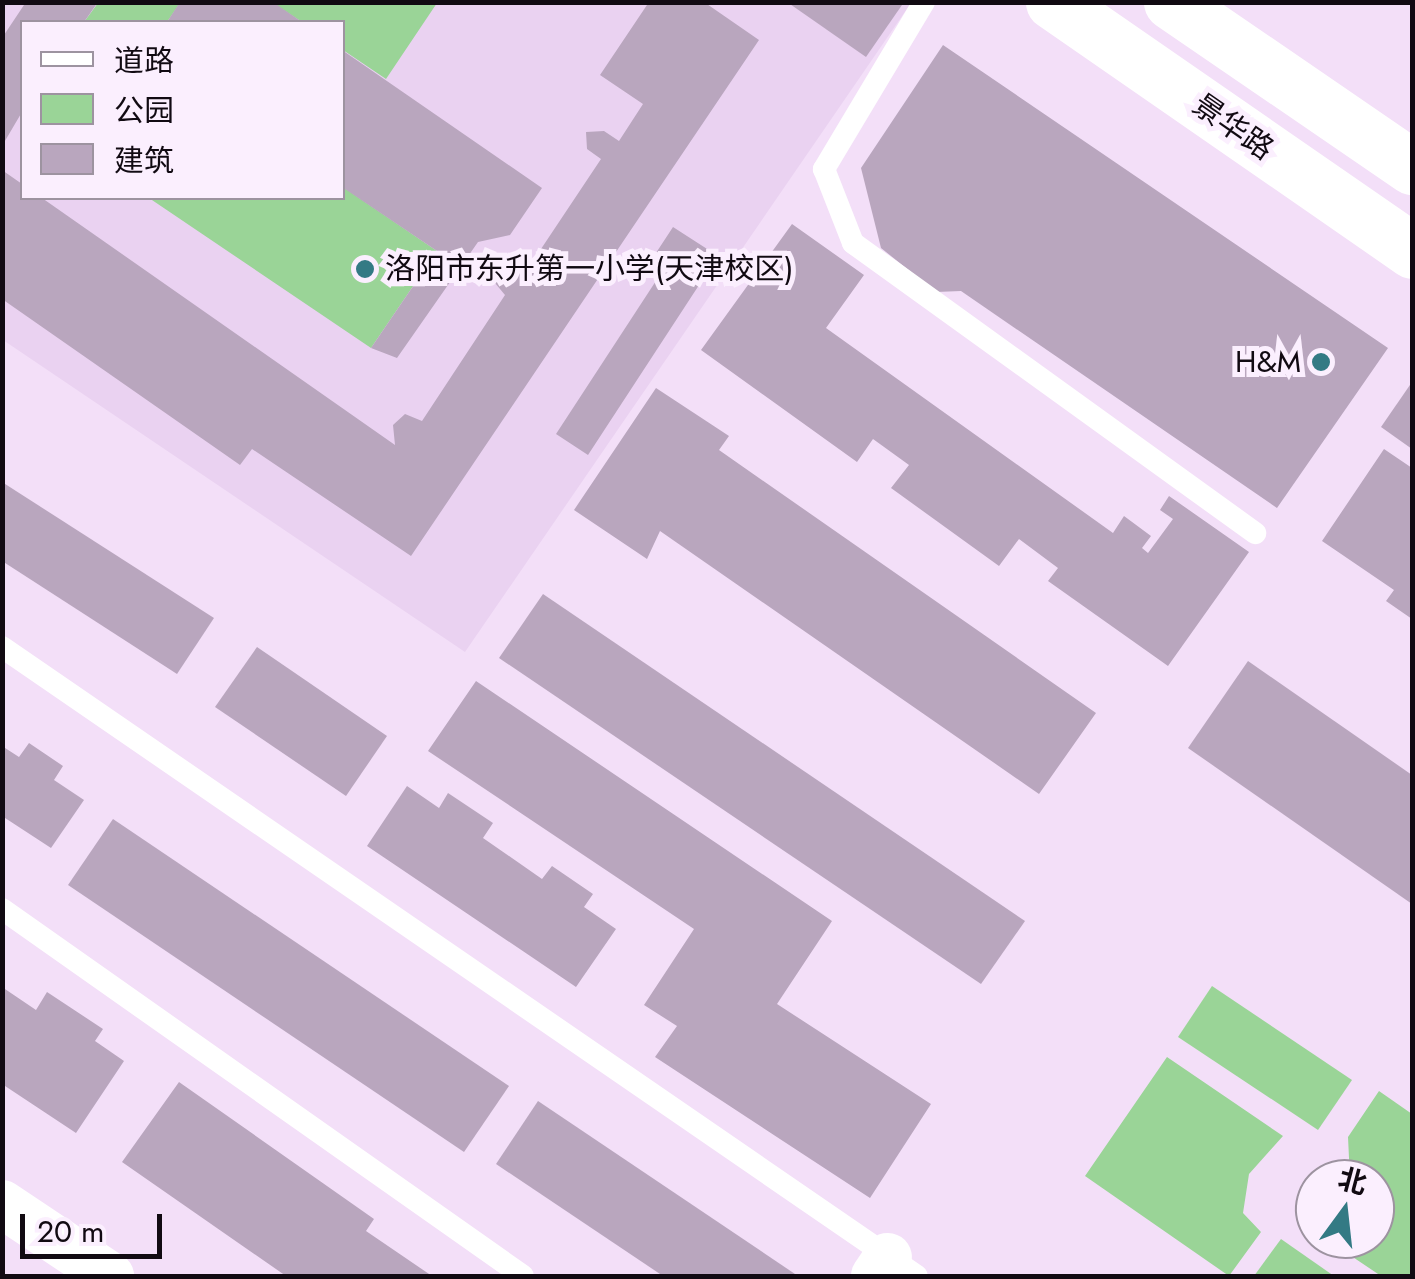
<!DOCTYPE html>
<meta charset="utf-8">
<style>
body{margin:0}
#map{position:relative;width:1415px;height:1279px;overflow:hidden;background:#f3dff8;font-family:Jost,"Noto Sans SC",sans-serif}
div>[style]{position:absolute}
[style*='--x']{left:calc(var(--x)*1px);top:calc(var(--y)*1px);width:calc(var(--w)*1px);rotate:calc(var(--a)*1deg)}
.built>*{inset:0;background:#ead2f1}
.green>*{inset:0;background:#9ad497}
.building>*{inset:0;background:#b9a6be}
.service>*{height:22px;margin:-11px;padding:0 11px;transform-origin:11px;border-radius:11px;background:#fff}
.minor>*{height:48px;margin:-24px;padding:0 24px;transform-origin:24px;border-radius:24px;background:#fff}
.secondary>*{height:55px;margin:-27.5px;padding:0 27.5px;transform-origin:27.5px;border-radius:27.5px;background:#fff}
.dots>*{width:28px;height:28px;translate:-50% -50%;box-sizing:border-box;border:5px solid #fbeffe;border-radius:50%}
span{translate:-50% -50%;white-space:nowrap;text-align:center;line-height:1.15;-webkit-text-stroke:10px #fbeffe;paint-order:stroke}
.street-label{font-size:30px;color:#110a12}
.poi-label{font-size:30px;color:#110a12}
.left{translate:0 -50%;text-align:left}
.right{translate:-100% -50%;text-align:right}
.frame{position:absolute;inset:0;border:5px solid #110a12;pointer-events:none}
.legend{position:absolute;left:20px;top:20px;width:325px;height:180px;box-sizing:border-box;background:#fbeffe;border:2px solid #9d93a0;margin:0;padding:12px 18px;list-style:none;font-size:30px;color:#110a12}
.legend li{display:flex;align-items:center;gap:20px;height:50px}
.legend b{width:50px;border:2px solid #9d93a0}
.north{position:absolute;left:1295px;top:1159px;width:100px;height:100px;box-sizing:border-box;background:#fbeffe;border:2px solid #9d93a0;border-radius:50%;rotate:15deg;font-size:28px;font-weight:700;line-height:40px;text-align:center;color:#110a12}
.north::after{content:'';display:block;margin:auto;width:35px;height:45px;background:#337a84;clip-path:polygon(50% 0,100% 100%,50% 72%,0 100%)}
.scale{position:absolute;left:20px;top:1214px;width:142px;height:45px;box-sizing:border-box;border:5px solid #110a12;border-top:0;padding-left:12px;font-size:30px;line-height:35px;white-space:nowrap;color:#110a12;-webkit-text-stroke:8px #fbeffe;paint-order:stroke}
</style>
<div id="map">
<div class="built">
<div style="clip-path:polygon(evenodd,2px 3px,911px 3px,465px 652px,3px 340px,2px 3px,22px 22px,342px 22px,342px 198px,22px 198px,22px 22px)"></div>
</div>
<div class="green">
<div style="clip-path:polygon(98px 3px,180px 3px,167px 22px,84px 22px)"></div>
<div style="clip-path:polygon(273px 3px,437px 3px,386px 79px,343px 50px,342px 22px,302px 22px)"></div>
<div style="clip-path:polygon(343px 187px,437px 251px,371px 348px,149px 198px,342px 198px)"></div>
<div style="clip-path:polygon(1212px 986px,1352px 1080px,1318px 1130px,1178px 1037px)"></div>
<div style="clip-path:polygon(1167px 1057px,1283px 1136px,1249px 1174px,1243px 1213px,1261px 1232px,1229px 1276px,1085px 1176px)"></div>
<div style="clip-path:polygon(1379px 1091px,1412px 1114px,1412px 1276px,1381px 1276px,1326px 1239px,1375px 1239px,1375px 1179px,1350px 1179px,1348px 1137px)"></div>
<div style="clip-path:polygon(1281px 1239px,1334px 1276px,1254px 1276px)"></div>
</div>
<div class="building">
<div style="clip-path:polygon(26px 2px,98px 2px,84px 22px,22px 22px,22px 112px,2px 146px,2px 38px)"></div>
<div style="clip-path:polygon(180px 2px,273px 2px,302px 22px,167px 22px)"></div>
<div style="clip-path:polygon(649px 2px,704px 2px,759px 40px,411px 556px,252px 449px,240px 465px,2px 299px,2px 170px,22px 184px,22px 198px,42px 198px,395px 445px,393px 425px,405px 414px,422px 421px,505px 295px,495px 283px,501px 270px,512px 261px,527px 270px,601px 159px,587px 149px,586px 132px,604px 131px,619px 141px,643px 104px,600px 75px)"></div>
<div style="clip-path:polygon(787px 2px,899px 2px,902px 5px,866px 57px)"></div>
<div style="clip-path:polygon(943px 45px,1388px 348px,1277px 508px,961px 291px,936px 292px,881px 248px,861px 168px)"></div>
<div style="clip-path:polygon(342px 50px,542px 188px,510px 235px,478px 242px,397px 358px,371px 348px,437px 251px,342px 187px)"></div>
<div style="clip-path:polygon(792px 224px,864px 275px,826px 328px,1113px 533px,1124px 516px,1151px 536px,1142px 548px,1148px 553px,1173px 519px,1160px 510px,1169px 496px,1249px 552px,1168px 666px,1048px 581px,1058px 568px,1019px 539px,999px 566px,891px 488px,909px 465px,873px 439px,857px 462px,701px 350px)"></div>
<div style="clip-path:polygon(673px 227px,718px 256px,588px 455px,556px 434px,667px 264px,654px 256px)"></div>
<div style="clip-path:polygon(1412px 382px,1412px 449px,1381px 427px)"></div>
<div style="clip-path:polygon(656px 388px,729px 436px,719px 450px,1096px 713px,1039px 794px,660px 531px,647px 559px,574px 510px)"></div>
<div style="clip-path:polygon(1384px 449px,1412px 468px,1412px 619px,1386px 601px,1394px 590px,1322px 541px)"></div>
<div style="clip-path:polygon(2px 482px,214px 618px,177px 674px,2px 561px)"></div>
<div style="clip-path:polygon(543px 594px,1025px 921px,981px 984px,499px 658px)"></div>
<div style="clip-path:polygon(257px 647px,387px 736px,346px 796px,215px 707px)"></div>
<div style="clip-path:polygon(1248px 661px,1412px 775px,1412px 904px,1188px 748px)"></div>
<div style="clip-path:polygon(476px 681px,832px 921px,777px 1004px,931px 1104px,870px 1198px,655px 1057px,677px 1026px,644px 1005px,694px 929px,428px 751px)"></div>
<div style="clip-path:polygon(29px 743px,63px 766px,54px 780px,84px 800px,51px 848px,2px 816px,2px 746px,19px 757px)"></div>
<div style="clip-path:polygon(407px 786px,439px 808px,448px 793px,493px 823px,483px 838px,542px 879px,552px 866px,593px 894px,584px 907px,616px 929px,576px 987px,367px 846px)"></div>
<div style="clip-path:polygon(113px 819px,509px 1086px,464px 1152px,68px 885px)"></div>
<div style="clip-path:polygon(2px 987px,36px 1010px,47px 992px,103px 1029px,95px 1041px,124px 1061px,76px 1133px,2px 1084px)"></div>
<div style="clip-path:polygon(179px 1082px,374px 1219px,366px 1231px,432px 1276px,286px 1276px,122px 1162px)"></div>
<div style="clip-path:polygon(538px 1101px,798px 1276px,663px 1276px,496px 1164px)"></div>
</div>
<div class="service">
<div style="--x:924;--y:2;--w:195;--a:120.9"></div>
<div style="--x:824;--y:169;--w:79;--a:68.6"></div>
<div style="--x:853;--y:243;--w:496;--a:35.8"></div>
<div style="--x:2;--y:647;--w:1110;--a:34.51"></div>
<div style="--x:2;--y:909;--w:637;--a:35.16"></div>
</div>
<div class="minor">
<div style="--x:2;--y:1204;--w:130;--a:33.7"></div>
<div style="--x:875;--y:1276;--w:23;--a:-56"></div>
</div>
<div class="secondary">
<div style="--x:1053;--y:2;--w:437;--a:34.7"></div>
<div style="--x:1171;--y:2;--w:292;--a:34.4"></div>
</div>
<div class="dots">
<div style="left:365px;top:269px;background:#337a84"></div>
<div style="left:1321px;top:362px;background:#337a84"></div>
</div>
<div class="street-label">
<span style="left:1233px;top:127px;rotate:35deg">景华路</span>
</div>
<div class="poi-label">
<span class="left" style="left:385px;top:269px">洛阳市东升第一小学(天津校区)</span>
<span class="right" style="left:1301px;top:362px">H&amp;M</span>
</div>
<div class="frame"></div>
<ul class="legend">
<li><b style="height:12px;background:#fff"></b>道路</li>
<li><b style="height:28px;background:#9ad497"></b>公园</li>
<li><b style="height:28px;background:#b9a6be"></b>建筑</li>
</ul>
<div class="north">北</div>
<div class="scale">20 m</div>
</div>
